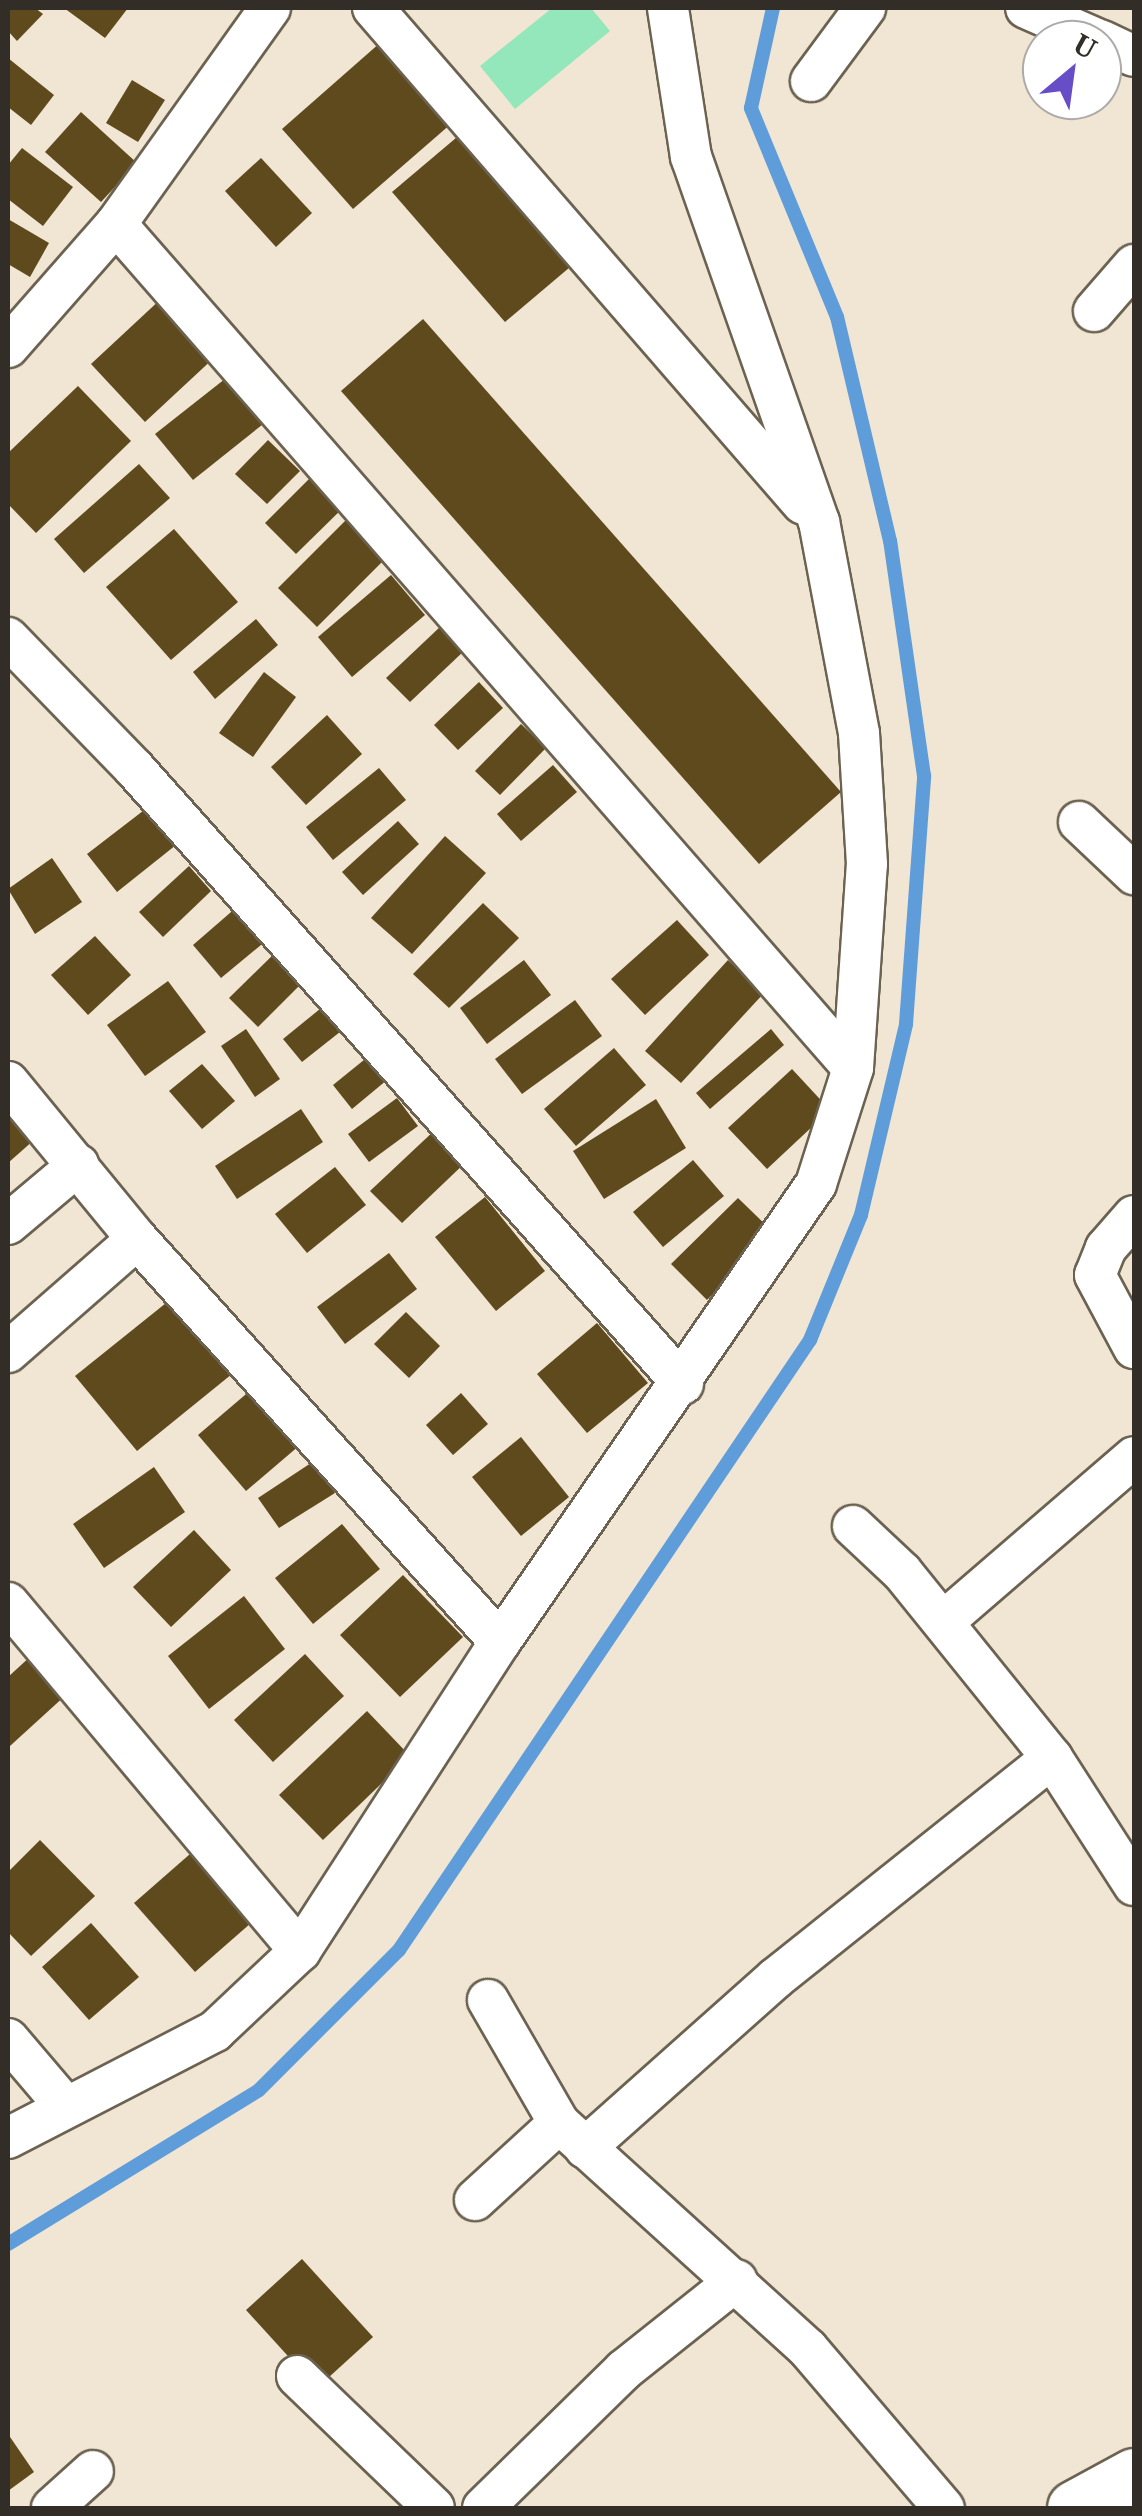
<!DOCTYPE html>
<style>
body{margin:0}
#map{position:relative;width:1142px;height:2516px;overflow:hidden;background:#f0e6d3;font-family:"Noto Serif",serif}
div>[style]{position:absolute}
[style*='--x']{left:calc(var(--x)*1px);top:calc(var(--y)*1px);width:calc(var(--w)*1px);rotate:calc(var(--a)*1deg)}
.green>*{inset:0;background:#94e6bb}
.stream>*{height:14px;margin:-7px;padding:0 7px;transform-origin:7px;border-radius:7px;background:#5f9cda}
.building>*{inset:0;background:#5e4a1d}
.roads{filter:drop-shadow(2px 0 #6b6251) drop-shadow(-2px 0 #6b6251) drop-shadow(0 2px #6b6251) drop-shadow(0 -2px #6b6251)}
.street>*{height:40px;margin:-20px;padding:0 20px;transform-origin:20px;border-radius:20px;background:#fff}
.secondary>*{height:55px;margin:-27.5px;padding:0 27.5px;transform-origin:27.5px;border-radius:27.5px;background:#fff}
span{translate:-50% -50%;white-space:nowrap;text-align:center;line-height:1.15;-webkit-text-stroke:10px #fff;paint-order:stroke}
.frame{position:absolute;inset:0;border:10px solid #322e27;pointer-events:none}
.north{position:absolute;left:1022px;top:20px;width:100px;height:100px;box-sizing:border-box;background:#fff;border:2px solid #adaba9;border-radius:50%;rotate:29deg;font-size:28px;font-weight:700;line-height:40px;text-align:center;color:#322e27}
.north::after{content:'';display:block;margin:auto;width:35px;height:45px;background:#674ec7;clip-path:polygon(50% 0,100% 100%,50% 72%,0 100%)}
</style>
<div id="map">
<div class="green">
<div style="clip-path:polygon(552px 8px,591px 8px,610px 31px,515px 109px,480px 66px)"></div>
</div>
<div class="stream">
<div style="--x:8;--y:2244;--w:294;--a:-31.5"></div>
<div style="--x:259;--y:2090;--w:198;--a:-45"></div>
<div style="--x:399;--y:1950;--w:736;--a:-56.03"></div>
<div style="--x:810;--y:1340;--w:135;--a:-67.8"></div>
<div style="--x:861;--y:1215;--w:196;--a:-76.7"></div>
<div style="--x:906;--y:1024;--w:249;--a:-85.8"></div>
<div style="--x:924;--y:776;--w:237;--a:-98.2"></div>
<div style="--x:890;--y:541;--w:230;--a:-103.3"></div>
<div style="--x:837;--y:317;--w:226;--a:-112.4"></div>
<div style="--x:751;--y:108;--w:102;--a:-77.6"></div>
</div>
<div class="building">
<div style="clip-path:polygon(8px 8px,35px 8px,43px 14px,17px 41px,8px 31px)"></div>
<div style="clip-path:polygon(64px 8px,128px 8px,105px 38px)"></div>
<div style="clip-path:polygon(381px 42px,452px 123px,353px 209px,282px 129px)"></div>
<div style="clip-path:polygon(8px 58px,54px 95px,31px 125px,8px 107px)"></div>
<div style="clip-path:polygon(132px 80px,165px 100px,138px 142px,106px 123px)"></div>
<div style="clip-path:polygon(81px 112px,137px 163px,101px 202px,45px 152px)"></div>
<div style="clip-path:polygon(463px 132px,576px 262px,505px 322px,392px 192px)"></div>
<div style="clip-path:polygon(22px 148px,73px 187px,43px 226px,8px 199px,8px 165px)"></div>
<div style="clip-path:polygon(261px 158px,312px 213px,276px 247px,225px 191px)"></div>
<div style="clip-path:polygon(8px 219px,49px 243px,30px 277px,8px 264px)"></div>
<div style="clip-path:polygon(163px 297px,217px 355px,145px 422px,91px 364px)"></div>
<div style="clip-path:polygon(423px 319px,841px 792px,759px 864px,341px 391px)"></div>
<div style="clip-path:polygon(235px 371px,272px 417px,193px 480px,155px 434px)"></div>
<div style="clip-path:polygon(78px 386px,131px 441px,36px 533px,8px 504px,8px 453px)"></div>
<div style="clip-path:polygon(268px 440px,300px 471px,267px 504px,235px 474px)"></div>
<div style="clip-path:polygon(139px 464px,170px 498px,84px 573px,54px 539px)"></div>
<div style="clip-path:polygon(315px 473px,347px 504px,296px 554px,265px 523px)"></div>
<div style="clip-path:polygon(349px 517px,388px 556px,317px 627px,278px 588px)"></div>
<div style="clip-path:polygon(174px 529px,238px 602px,171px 660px,106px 587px)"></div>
<div style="clip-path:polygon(391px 575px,425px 615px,352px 677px,318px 637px)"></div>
<div style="clip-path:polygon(256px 619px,278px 645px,215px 699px,193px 672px)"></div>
<div style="clip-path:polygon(441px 626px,464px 651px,410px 702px,386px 678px)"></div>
<div style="clip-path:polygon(264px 672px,296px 697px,253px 757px,219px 733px)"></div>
<div style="clip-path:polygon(479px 682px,503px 708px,458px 750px,434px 725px)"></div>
<div style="clip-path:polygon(327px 715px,362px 754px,306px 805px,271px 767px)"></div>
<div style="clip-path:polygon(521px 724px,546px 748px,500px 795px,475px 771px)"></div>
<div style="clip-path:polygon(553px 765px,577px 792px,521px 841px,497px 814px)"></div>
<div style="clip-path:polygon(379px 768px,406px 800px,333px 860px,306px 827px)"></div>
<div style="clip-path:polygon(152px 804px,181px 841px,117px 892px,87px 854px)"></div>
<div style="clip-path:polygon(398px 821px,419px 844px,363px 895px,342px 872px)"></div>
<div style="clip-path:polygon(445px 836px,486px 873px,412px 954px,371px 918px)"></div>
<div style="clip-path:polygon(52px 858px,82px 902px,35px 934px,8px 889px)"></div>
<div style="clip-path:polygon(189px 866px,211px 891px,163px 937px,139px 912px)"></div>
<div style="clip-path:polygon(483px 903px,519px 938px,449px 1008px,413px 974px)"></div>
<div style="clip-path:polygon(238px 906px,267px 940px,221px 978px,193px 945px)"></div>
<div style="clip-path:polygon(677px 920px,709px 955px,645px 1015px,611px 979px)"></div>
<div style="clip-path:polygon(95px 936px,131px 975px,88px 1015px,51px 975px)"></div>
<div style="clip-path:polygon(278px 950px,307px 978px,258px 1027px,229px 998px)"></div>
<div style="clip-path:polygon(524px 960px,551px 995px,487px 1044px,460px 1008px)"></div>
<div style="clip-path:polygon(728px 960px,764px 993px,681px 1083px,645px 1051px)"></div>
<div style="clip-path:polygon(168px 981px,206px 1032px,145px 1076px,107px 1025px)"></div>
<div style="clip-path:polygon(331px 1000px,350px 1024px,302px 1062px,283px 1039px)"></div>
<div style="clip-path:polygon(575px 1000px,602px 1036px,522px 1094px,495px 1059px)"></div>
<div style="clip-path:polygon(246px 1029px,280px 1079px,255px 1097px,221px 1046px)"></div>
<div style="clip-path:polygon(771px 1029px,784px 1045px,710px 1109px,696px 1093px)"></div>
<div style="clip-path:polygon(380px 1047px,399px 1070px,352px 1109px,333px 1085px)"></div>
<div style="clip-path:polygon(614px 1048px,646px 1085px,576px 1146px,544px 1109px)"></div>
<div style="clip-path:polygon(202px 1064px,235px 1101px,202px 1129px,169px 1091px)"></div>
<div style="clip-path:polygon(792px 1069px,830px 1110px,767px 1169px,728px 1128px)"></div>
<div style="clip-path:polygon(8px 1093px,43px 1132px,8px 1163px)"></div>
<div style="clip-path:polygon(397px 1098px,418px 1126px,369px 1162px,348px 1134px)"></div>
<div style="clip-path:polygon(656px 1099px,686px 1148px,604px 1199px,573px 1151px)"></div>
<div style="clip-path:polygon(301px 1109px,323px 1142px,237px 1199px,215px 1166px)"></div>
<div style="clip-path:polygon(436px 1129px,467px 1161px,402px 1223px,370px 1191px)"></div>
<div style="clip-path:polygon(693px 1160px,724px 1196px,663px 1247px,633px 1212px)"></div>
<div style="clip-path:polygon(335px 1167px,366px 1205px,307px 1253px,275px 1214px)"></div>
<div style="clip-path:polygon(485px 1197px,545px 1271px,496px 1311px,435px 1237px)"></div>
<div style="clip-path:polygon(738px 1198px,775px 1234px,707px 1300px,671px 1264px)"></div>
<div style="clip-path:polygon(389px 1253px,417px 1289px,345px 1344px,317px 1307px)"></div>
<div style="clip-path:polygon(171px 1299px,232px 1374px,137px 1451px,75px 1376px)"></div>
<div style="clip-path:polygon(406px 1312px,440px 1346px,409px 1378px,374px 1344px)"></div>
<div style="clip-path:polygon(597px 1323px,648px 1383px,587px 1433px,537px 1374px)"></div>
<div style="clip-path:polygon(252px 1389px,300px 1445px,246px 1491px,198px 1435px)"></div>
<div style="clip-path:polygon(461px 1393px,488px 1424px,453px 1455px,426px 1425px)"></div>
<div style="clip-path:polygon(521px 1437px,569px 1497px,521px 1536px,472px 1477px)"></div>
<div style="clip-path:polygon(314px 1461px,335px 1493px,279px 1528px,258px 1498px)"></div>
<div style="clip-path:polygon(154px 1467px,185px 1512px,104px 1568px,73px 1524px)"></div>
<div style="clip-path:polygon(342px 1524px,380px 1569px,313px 1624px,275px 1578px)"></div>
<div style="clip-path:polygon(194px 1530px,231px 1570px,171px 1627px,133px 1587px)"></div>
<div style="clip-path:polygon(403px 1575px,463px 1637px,400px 1697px,340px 1635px)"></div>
<div style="clip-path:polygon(244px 1596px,285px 1649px,209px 1709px,168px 1656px)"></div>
<div style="clip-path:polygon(305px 1654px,344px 1696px,273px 1762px,234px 1720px)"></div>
<div style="clip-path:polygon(32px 1655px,67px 1694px,10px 1746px,8px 1677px)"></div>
<div style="clip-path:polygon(367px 1711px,410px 1756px,323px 1840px,279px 1795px)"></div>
<div style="clip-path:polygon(40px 1840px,95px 1896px,31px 1956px,8px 1932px,8px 1872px)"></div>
<div style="clip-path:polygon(190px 1854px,251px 1923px,195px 1972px,134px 1903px)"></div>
<div style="clip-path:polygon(91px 1923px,139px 1977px,89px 2020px,42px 1967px)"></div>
<div style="clip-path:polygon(302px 2259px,373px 2337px,317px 2388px,246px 2310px)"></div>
<div style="clip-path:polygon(8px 2434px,34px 2472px,8px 2491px)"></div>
</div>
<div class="roads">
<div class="street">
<div style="--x:373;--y:8;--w:656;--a:49.08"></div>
<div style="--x:1026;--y:8;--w:80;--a:23.7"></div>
<div style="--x:1102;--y:41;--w:35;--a:25"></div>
<div style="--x:811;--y:81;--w:91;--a:-53.5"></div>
<div style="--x:116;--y:224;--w:1120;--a:48.87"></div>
<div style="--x:1094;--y:311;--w:61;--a:-49"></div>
<div style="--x:8;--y:347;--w:164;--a:-48.7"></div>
<div style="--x:116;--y:224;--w:265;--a:-54.5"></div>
<div style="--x:8;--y:638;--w:181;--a:45.9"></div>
<div style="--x:134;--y:768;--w:825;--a:48.29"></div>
<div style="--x:1079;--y:822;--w:76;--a:43.4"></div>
<div style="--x:8;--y:1082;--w:203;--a:50.6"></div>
<div style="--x:137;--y:1239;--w:542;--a:47.99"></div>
<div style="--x:1134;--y:1216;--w:43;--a:131.2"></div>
<div style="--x:1106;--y:1248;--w:29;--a:112"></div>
<div style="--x:1095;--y:1275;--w:83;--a:61.9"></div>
<div style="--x:8;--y:1224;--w:92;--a:-40.1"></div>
<div style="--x:8;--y:1352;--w:171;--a:-41.2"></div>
<div style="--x:853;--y:1526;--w:67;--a:43.2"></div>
<div style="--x:902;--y:1572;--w:239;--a:51.1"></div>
<div style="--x:1052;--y:1758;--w:151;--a:57.2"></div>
<div style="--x:8;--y:1603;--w:454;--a:50"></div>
<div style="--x:943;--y:1622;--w:252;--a:-40.8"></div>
<div style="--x:488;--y:2000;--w:142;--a:60"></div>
<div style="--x:559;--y:2123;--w:336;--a:42.2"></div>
<div style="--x:808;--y:2349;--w:209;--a:49.5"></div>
<div style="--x:8;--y:2039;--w:88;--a:49.6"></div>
<div style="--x:8;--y:2138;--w:233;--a:-27.3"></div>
<div style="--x:215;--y:2031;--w:117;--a:-43.3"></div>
<div style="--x:300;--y:1951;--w:368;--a:-57.1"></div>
<div style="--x:500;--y:1642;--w:556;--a:-55.4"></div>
<div style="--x:816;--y:1184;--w:122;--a:-72.3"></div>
<div style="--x:853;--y:1068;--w:204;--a:-86.1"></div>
<div style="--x:867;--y:864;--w:131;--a:-93.5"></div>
<div style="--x:859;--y:733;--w:215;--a:-100.7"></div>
<div style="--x:819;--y:522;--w:387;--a:-109.3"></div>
<div style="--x:691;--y:157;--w:151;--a:-98.8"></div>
<div style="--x:585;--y:2148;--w:256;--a:-41.7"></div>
<div style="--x:776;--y:1978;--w:353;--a:-38.6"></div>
<div style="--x:475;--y:2200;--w:114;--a:-42.5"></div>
<div style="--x:297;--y:2376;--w:190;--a:43.9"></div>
<div style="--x:52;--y:2508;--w:55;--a:-42.1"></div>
<div style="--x:483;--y:2508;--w:197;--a:-44.4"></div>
<div style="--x:624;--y:2370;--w:144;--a:-38.5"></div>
</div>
<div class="secondary">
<div style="--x:1075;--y:2508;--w:67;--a:-28.5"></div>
</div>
</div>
<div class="frame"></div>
<div class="north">U</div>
</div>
